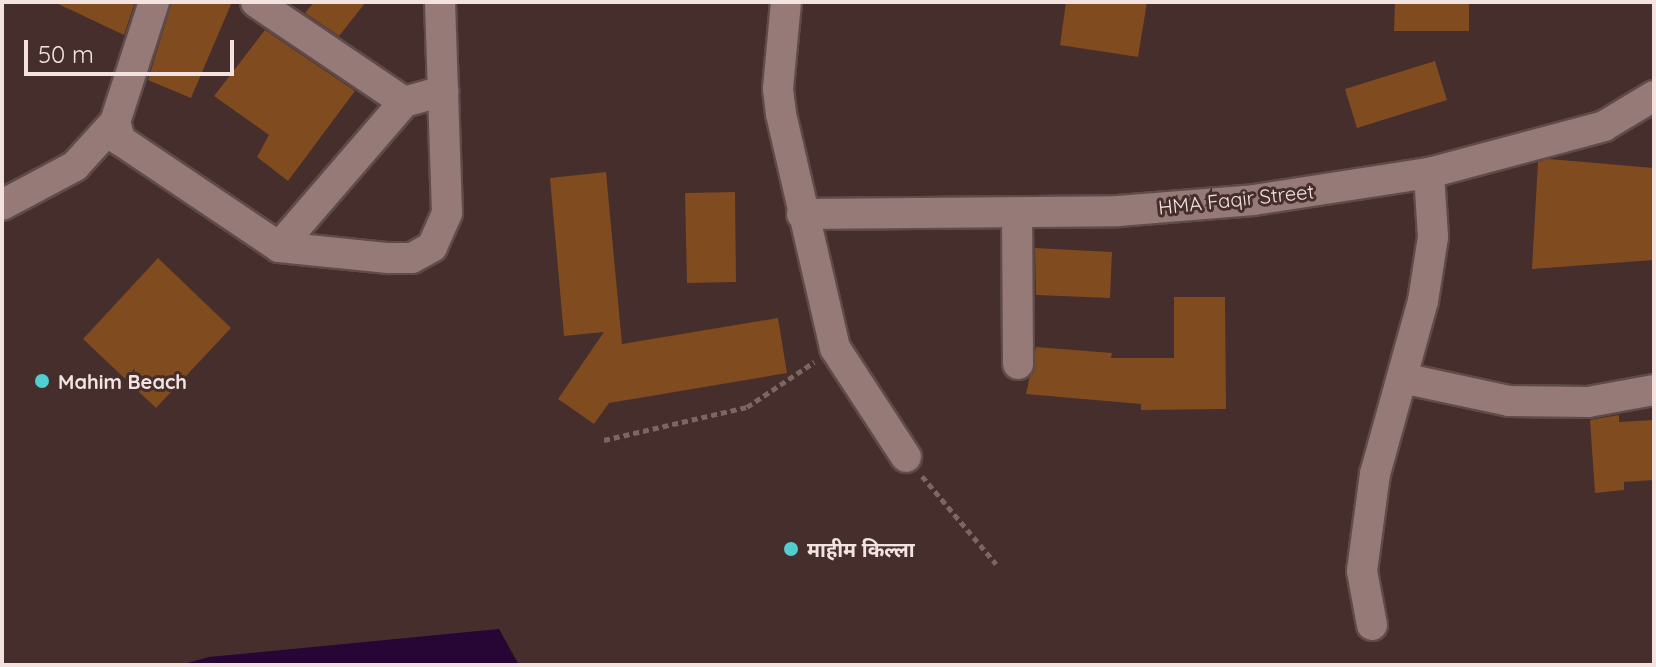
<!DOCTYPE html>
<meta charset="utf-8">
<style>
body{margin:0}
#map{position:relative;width:1656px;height:667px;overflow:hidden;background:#452e2c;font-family:Quicksand,"Noto Sans Devanagari",sans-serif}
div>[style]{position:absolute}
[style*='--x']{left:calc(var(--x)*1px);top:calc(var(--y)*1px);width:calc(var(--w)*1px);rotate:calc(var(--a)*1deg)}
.water>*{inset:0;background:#270535}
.building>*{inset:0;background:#7f4b1f}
.path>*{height:5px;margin-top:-2.5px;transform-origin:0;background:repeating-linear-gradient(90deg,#7b6664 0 6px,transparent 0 10px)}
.roads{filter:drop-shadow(2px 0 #5f4b4a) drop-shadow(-2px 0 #5f4b4a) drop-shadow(0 2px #5f4b4a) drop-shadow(0 -2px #5f4b4a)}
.street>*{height:30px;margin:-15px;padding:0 15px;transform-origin:15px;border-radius:15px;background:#967a78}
.dots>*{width:22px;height:22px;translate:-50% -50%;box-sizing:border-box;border:4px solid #452e2c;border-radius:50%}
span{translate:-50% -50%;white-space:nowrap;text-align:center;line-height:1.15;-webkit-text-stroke:6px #452e2c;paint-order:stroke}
.street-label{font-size:20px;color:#f2e3e1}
.poi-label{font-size:20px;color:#f2e3e1;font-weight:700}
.left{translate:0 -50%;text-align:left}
.frame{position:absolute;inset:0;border:4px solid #f2e3e1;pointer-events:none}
.scale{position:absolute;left:24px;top:40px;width:210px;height:36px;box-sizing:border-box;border:4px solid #f2e3e1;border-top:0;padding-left:10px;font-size:24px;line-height:28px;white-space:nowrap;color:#f2e3e1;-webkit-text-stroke:6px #452e2c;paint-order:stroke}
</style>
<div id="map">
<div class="water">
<div style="clip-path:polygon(499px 629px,519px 665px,180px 665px,209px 657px)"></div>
</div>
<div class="building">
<div style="clip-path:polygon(54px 2px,135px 2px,124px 35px)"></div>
<div style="clip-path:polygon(172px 2px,232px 2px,191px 98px,148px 80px)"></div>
<div style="clip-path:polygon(314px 2px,366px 2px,339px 36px,305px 13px)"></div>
<div style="clip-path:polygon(1066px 2px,1147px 2px,1138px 57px,1060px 45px)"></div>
<div style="clip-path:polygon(1395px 2px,1469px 2px,1469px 31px,1394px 31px)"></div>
<div style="clip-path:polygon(265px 30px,355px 91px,288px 181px,257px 157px,269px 135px,214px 96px)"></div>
<div style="clip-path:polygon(1435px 61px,1447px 100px,1357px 128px,1345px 89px)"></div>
<div style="clip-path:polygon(1549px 159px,1654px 168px,1654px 260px,1532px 269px,1538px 162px)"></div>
<div style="clip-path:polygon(606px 172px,622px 344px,778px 318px,787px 373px,609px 403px,594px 424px,558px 399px,604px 332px,564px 336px,550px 178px)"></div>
<div style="clip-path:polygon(735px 192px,736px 282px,687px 283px,685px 193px)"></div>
<div style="clip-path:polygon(1035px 248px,1112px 252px,1110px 298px,1036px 295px)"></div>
<div style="clip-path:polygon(158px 258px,231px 328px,156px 408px,83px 339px)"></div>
<div style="clip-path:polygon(1174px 297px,1225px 297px,1226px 409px,1141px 410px,1141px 404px,1026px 394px,1036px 347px,1112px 353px,1111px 358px,1174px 358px)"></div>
<div style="clip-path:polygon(1619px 415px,1619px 422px,1654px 420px,1654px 480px,1624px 482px,1624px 490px,1595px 493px,1590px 420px)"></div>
</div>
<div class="path">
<div style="--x:604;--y:440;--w:147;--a:-13"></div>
<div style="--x:747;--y:407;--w:81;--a:-33.9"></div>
<div style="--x:922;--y:476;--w:115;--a:49.9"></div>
</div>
<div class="roads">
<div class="street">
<div style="--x:154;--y:2;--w:126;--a:108"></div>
<div style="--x:115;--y:122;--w:19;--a:74"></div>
<div style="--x:120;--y:140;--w:192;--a:33.9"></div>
<div style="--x:279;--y:247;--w:110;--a:5.8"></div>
<div style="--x:388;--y:258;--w:24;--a:0"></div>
<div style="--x:412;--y:258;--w:23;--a:-29"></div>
<div style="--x:432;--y:247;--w:37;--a:-66"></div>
<div style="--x:447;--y:213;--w:211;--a:-91.9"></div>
<div style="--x:256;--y:2;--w:179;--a:34"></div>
<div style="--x:786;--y:2;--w:87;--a:95.3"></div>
<div style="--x:778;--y:89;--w:25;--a:83"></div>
<div style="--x:781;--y:114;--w:240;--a:77"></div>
<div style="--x:835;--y:348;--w:130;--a:56.9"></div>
<div style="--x:2;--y:205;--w:83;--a:-28.1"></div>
<div style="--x:75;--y:166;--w:59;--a:-47.7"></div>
<div style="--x:802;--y:214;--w:316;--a:-0.5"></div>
<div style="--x:1118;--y:211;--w:136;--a:-4.6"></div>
<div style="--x:1254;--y:200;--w:177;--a:-8.8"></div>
<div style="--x:1429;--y:173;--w:181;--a:-15"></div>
<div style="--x:1604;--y:126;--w:58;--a:-31"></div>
<div style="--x:1017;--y:214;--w:150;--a:89.6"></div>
<div style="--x:279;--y:247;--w:191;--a:-49.2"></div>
<div style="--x:404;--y:102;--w:41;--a:-15.8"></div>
<div style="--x:1402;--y:378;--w:109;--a:12.1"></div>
<div style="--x:1509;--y:401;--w:79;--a:0.7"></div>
<div style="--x:1588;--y:402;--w:67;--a:-10.3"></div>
<div style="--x:1372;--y:625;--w:55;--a:-100.5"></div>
<div style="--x:1362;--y:571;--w:98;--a:-82.4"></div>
<div style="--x:1375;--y:474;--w:180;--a:-74.5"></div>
<div style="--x:1423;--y:301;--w:65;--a:-81.1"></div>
<div style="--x:1433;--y:237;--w:64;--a:-93.6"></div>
</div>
</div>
<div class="dots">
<div style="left:42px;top:381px;background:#52cdd0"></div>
<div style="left:791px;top:549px;background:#52cdd0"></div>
</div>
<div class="street-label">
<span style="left:1236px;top:199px;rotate:-6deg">HMA Faqir Street</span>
</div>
<div class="poi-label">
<span class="left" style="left:58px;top:381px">Mahim Beach</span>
<span class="left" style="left:807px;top:549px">माहीम किल्ला</span>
</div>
<div class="frame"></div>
<div class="scale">50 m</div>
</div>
